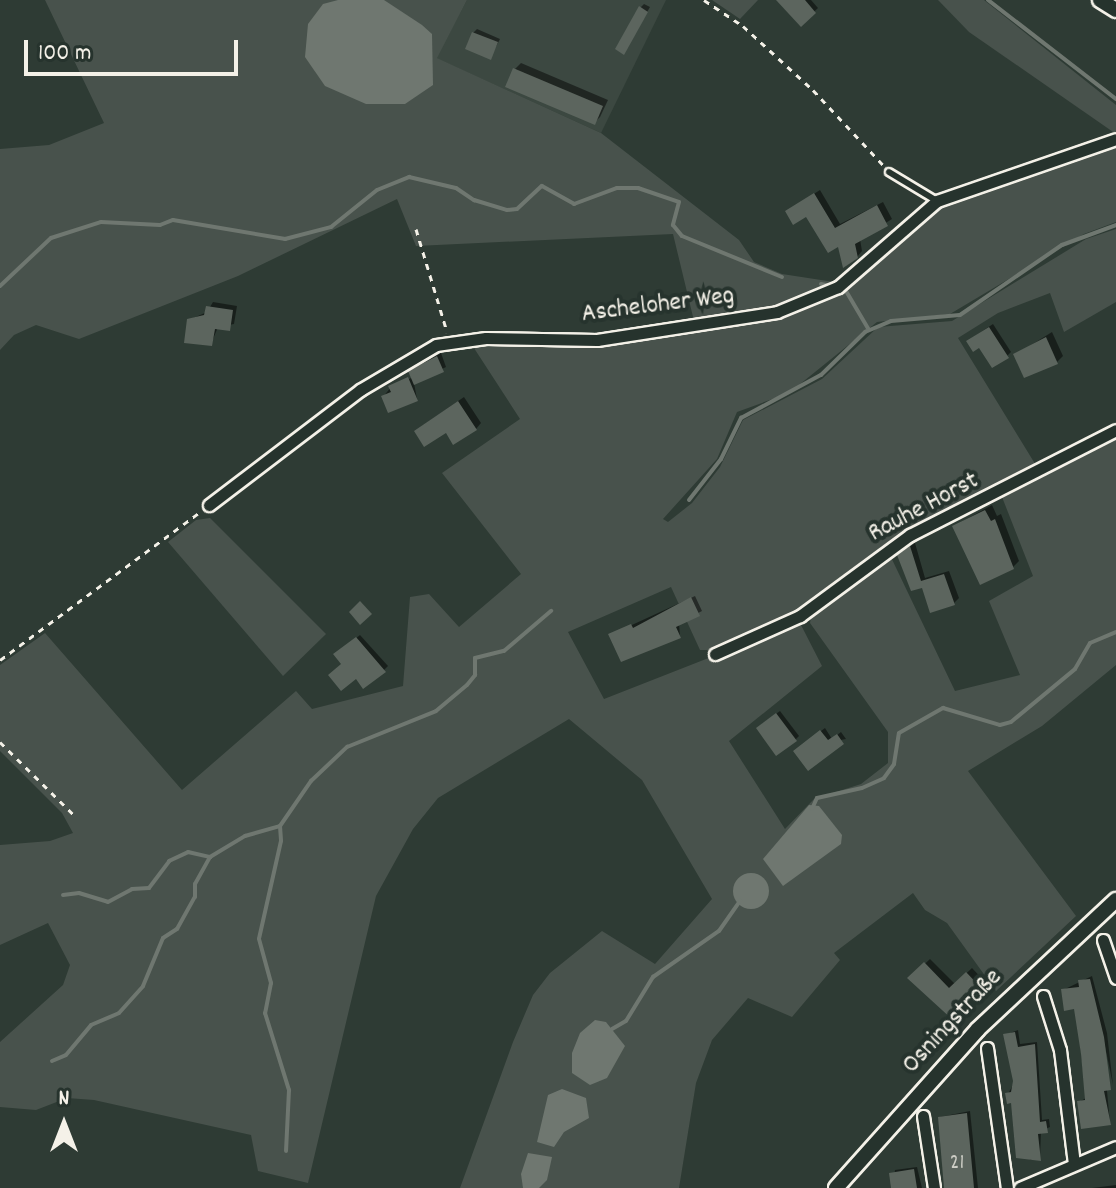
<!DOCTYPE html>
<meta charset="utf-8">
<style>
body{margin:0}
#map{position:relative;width:1116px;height:1188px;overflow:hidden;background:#2e3b34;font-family:Dekko,sans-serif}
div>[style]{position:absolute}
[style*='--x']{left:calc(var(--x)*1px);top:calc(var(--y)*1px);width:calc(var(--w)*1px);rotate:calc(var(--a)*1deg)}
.built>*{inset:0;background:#3c4841}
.green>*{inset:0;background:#48524c}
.water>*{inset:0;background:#6f7770}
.round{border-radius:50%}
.shadow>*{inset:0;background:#0007}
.stream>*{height:4px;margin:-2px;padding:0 2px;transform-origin:2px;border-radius:2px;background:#6f7770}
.building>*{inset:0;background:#5c655e}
.path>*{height:3px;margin-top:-1.5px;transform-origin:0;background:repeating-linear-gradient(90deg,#f4f1e8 0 6px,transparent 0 12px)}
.roads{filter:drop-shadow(2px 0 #f4f1e8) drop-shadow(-2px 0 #f4f1e8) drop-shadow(0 2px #f4f1e8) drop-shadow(0 -2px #f4f1e8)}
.service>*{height:6px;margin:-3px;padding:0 3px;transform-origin:3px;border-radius:3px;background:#26332d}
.minor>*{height:11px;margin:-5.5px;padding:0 5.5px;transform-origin:5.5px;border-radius:5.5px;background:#26332d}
.tertiary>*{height:14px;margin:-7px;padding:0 7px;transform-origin:7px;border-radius:7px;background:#26332d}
span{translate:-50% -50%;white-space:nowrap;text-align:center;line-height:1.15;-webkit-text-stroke:8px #26332d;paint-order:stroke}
.number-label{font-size:22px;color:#cecec6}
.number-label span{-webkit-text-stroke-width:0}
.street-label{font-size:26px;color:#f4f1e8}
.north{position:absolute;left:24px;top:1084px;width:80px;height:80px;-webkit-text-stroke:6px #26332d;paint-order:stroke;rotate:0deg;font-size:22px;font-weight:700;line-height:32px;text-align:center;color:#f4f1e8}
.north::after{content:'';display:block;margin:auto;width:28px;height:36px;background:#f4f1e8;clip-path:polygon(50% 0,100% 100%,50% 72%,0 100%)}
.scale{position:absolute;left:24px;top:40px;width:214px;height:36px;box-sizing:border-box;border:4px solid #f4f1e8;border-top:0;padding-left:10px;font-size:24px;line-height:28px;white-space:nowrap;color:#f4f1e8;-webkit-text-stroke:6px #26332d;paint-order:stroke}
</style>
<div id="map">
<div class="built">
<div style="clip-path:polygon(467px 0,666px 0,601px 133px,436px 58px)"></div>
</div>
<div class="green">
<div style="clip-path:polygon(45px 0,467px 0,437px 58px,601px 133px,739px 240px,754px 262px,782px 274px,834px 282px,775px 307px,694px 321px,673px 234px,416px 246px,397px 199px,238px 276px,79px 339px,36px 325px,14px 335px,0 350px,0 149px,49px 145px,104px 123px)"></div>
<div style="clip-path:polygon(712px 0,758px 0,740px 19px)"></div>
<div style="clip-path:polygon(938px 0,984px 0,1116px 105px,1116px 134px,969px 32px)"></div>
<div style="clip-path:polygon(1116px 144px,1116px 222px,1084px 234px,950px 314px,877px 322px,789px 393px,737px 412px,717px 459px,663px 519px,668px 522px,692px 503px,720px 467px,743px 420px,822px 379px,878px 327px,952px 321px,1086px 239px,1116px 229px,1116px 302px,1064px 332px,1050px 293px,998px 313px,958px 338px,1037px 467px,885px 544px,783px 619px,711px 650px,700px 650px,671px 587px,568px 632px,604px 699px,795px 624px,801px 625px,822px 666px,729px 741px,785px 829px,814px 799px,861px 784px,888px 763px,888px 732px,810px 623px,812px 611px,888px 551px,955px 691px,1020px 675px,989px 601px,1033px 576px,1002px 497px,1116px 435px,1116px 665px,1042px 726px,968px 771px,1076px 916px,996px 991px,947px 923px,925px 910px,913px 893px,834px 953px,840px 960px,792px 1017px,748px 998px,712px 1040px,696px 1083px,679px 1188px,460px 1188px,513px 1042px,533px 995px,550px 973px,602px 931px,655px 964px,712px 899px,642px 780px,569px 719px,438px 798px,413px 829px,376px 896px,308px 1183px,258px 1171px,251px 1135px,94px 1100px,67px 1098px,36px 1110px,0 1107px,0 1042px,63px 985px,70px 965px,48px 923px,0 945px,0 845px,50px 841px,73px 833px,62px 813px,0 751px,0 665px,45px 633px,182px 790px,296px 691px,312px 709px,403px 686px,410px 597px,429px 594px,459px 627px,521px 574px,442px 473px,520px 419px,472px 345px,591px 345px,779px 317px,839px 293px,928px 215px,957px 199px)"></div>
<div style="clip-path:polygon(210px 518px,326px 634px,283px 676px,168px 542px,196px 520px)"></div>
</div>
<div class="water">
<div style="clip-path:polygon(338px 0,384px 0,422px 25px,432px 34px,433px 85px,405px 104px,366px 104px,325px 86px,305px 57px,308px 24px,323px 4px)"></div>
<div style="clip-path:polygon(809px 805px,819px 806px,842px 835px,841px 844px,783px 886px,763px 859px)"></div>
<div class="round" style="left:733px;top:873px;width:36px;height:36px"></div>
<div style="clip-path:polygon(595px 1020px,606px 1022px,625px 1046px,607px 1078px,590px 1085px,572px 1073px,572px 1053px,580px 1033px)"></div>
<div style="clip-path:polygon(562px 1089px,586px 1098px,589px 1118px,564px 1132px,554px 1147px,537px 1142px,548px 1095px)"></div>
<div style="clip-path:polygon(528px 1153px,552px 1157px,547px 1180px,539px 1188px,523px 1188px,521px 1174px)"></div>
</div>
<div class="shadow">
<div style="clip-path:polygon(779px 0,811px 0,818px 8px,801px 24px)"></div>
<div style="clip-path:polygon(644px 4px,650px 7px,624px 52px,640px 8px)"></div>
<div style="clip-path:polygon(477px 29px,500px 39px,490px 58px,473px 33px)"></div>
<div style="clip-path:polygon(521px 63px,608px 100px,600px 117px,594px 123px,515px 69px)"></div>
<div style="clip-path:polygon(820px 190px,840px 224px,883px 202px,892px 219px,860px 239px,862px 251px,857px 257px,806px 214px,787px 211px)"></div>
<div style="clip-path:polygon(213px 302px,237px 306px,234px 324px,218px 327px,211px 344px,189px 320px,207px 312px)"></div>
<div style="clip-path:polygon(993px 324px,1011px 352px,1007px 356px,972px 338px)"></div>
<div style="clip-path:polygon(1052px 332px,1063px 356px,1057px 362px,1015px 355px)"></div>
<div style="clip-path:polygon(441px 353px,446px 367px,414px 383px,417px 399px,383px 397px,391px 387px,418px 375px,414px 368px)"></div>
<div style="clip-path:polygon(464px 397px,481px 423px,476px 429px,454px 442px,447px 430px,422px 426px)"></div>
<div style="clip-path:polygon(992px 505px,997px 516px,1001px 514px,1019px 561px,1013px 567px,954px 526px)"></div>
<div style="clip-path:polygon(915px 543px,925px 578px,949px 571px,959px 598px,954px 603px,923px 585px,912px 589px,904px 551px)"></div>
<div style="clip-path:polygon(695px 596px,702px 611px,679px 623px,680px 637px,610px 635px)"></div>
<div style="clip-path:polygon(360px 635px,388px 666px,384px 670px,356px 677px,343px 664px,340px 651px)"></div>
<div style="clip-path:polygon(780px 711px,799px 736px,795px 740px,762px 724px)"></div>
<div style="clip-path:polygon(825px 728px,832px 739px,841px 732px,846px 739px,798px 748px)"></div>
<div style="clip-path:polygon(930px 959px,955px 984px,972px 968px,988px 985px,954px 1018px,910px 978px)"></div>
<div style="clip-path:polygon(1092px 976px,1107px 1033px,1113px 1085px,1101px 1027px,1110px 1123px,1079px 1102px,1086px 1098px,1076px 1007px,1063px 990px)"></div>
<div style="clip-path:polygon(1018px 1030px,1020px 1044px,1037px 1042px,1042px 1120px,1049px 1119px,1050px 1127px,1041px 1131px,1040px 1159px,1030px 1160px,1008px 1094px,1015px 1081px,1005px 1035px)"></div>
<div style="clip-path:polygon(970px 1111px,978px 1188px,947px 1188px,940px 1117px)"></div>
<div style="clip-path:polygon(917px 1167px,922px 1188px,893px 1188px,895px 1170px)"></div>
<div style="clip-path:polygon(1116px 1185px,1116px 1188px,1092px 1188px)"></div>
</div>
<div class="stream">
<div style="--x:988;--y:0;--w:162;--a:37.7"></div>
<div style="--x:821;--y:284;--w:5;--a:11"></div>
<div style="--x:0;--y:286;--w:70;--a:-43.3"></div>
<div style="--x:51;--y:238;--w:52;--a:-17.7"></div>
<div style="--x:101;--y:222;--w:59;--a:2.9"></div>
<div style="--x:160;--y:225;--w:14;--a:-21"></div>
<div style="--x:173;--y:220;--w:114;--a:9.6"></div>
<div style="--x:285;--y:239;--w:48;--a:-14.6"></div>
<div style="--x:331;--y:227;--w:59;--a:-38.8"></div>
<div style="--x:377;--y:190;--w:35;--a:-22"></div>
<div style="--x:409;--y:177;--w:48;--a:13.2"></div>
<div style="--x:456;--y:188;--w:22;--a:34"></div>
<div style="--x:474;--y:200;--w:34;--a:17"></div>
<div style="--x:507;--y:210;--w:10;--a:-6"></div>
<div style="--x:517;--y:209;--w:34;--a:-43"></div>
<div style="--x:542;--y:186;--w:37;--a:29"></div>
<div style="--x:574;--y:204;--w:46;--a:-20.4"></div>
<div style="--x:617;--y:188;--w:21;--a:0"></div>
<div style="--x:638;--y:188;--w:43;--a:18.9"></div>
<div style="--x:679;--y:202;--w:24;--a:105"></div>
<div style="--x:673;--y:225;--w:14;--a:51"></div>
<div style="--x:682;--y:236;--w:108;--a:22.3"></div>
<div style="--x:846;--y:291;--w:45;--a:59.5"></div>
<div style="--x:689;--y:500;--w:52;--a:-52"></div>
<div style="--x:721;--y:459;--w:46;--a:-64"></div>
<div style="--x:741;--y:418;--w:91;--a:-28.3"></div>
<div style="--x:821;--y:375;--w:62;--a:-44.3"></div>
<div style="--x:865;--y:332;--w:28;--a:-23"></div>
<div style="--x:891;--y:321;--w:69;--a:-5"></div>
<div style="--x:960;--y:315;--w:124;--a:-34.5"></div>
<div style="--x:1062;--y:245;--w:58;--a:-20.3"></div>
<div style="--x:812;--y:809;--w:12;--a:-66"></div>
<div style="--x:817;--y:798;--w:46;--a:-12.5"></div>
<div style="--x:862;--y:788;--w:24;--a:-24"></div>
<div style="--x:884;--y:778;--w:17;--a:-54"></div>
<div style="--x:894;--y:764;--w:31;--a:-81"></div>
<div style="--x:899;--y:733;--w:51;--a:-29.6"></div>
<div style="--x:943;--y:708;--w:59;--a:16.6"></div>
<div style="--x:1000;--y:725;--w:11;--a:-15"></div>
<div style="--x:1011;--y:722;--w:83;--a:-39.6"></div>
<div style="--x:1075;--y:669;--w:30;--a:-60"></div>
<div style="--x:1090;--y:643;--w:28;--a:-23"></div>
<div style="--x:280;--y:826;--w:15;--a:86"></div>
<div style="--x:281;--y:841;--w:100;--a:102.7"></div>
<div style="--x:259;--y:939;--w:46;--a:74.7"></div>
<div style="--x:271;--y:983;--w:31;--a:101"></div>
<div style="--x:265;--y:1013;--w:81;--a:72.7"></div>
<div style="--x:289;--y:1090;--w:61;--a:92.8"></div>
<div style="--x:63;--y:895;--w:16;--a:-7"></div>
<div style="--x:79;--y:893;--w:30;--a:17"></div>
<div style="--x:108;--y:902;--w:27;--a:-28"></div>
<div style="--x:132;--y:889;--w:17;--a:-3"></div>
<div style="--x:149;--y:888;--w:34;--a:-53"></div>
<div style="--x:169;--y:861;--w:21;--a:-25"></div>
<div style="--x:188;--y:852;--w:23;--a:13"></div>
<div style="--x:612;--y:1029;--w:16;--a:-30"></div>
<div style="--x:626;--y:1021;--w:52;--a:-58.5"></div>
<div style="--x:653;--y:977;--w:80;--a:-34.9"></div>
<div style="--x:719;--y:931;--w:37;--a:-55"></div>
<div style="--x:52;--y:1061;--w:15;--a:-23"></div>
<div style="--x:66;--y:1055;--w:39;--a:-50"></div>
<div style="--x:91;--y:1025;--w:30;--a:-23"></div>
<div style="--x:119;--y:1013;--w:36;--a:-48"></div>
<div style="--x:143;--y:986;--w:52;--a:-67.4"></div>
<div style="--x:163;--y:938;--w:17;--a:-33"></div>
<div style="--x:177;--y:929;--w:37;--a:-61"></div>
<div style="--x:195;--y:897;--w:13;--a:-90"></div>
<div style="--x:195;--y:884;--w:31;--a:-61"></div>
<div style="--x:210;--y:857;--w:41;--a:-31"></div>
<div style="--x:245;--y:836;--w:36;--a:-16"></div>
<div style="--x:280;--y:826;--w:55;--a:-55.4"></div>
<div style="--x:311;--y:781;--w:50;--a:-43.4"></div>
<div style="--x:347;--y:747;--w:96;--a:-22"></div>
<div style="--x:436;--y:711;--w:40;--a:-40"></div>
<div style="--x:467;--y:685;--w:13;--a:-51"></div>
<div style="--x:475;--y:675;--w:17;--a:-90"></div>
<div style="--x:475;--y:658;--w:30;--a:-14"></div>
<div style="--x:504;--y:651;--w:62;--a:-40.4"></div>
</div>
<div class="building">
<div style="clip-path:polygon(776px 0,805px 0,816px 13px,801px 27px)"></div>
<div style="clip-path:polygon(639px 6px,648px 12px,624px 55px,615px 49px)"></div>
<div style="clip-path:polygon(472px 32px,498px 42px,491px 60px,465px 49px)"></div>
<div style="clip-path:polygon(513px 68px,603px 106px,595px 125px,505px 87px)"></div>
<div style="clip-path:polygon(814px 193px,835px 228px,877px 205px,888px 226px,855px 244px,858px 258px,843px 268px,838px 247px,828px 253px,806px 217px,793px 225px,785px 211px)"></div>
<div style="clip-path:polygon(206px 306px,233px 310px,230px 331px,215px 329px,212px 346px,184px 343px,187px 319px,204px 315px)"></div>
<div style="clip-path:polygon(989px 327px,1009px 358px,992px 368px,979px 348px,973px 352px,966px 341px)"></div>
<div style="clip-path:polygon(1046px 337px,1058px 364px,1024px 378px,1013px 354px)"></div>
<div style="clip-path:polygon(437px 356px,444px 372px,414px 385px,408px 371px)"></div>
<div style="clip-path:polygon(408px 377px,418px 401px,388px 413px,381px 396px,391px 392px,388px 386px)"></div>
<div style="clip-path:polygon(458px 401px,477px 430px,453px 445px,446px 433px,424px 447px,414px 431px)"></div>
<div style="clip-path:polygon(985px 510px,991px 521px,995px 519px,1014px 569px,980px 585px,952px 526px)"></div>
<div style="clip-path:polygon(910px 546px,921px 581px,944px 574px,955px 605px,930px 613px,922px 588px,911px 591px,897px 555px)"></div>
<div style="clip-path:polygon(691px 597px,700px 616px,676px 627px,681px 638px,621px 662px,608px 634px,631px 624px,633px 628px)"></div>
<div style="clip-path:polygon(360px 601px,372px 614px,360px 625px,349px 612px)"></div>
<div style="clip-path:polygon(356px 637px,386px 672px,363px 689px,356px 679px,341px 691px,328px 675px,341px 664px,333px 654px)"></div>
<div style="clip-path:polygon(776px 713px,797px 741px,776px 756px,756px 728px)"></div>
<div style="clip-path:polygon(820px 730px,828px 740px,837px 734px,844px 744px,808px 771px,793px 751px)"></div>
<div style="clip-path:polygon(924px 962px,949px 988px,966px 972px,985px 992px,954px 1021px,907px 978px)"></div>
<div style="clip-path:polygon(1090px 979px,1104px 1037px,1111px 1090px,1104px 1091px,1111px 1125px,1081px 1129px,1077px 1101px,1085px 1100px,1081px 1054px,1074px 1009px,1064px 1011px,1061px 989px,1079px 987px,1078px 980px)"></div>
<div style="clip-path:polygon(1015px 1032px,1018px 1047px,1035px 1044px,1040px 1122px,1046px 1121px,1048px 1133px,1038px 1134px,1041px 1161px,1016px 1158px,1011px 1103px,1007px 1104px,1005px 1093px,1011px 1092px,1013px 1081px,1003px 1034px)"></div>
<div style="clip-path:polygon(967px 1113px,974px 1188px,944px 1188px,938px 1117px)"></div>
<div style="clip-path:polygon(914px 1169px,917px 1188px,891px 1188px,889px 1173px)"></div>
</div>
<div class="path">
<div style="--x:704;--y:0;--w:47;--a:33.7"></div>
<div style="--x:743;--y:26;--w:95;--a:42.4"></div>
<div style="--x:813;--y:90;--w:104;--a:46.9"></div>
<div style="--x:416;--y:229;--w:108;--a:73.2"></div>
<div style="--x:0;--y:660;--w:249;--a:-36.5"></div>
<div style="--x:0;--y:742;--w:105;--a:44.6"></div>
</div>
<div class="roads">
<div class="service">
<div style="--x:889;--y:172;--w:56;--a:31.1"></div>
</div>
<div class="minor">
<div style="--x:209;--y:505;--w:190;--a:-37.3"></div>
<div style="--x:360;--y:390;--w:88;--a:-30.6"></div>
<div style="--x:436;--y:345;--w:50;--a:-8"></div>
<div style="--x:486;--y:338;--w:111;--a:1"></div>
<div style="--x:597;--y:340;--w:182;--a:-8.8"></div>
<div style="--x:777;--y:312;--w:66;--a:-22.3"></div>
<div style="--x:838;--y:287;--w:131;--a:-41"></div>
<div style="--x:937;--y:201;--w:189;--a:-19.1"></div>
<div style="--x:715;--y:654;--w:93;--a:-24.1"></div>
<div style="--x:800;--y:616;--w:137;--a:-36.4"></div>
<div style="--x:910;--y:535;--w:231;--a:-27"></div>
<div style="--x:1103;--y:940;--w:40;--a:71.1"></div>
<div style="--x:1043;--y:996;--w:57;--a:72.5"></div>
<div style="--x:1060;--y:1050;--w:115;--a:83"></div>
<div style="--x:987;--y:1048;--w:141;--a:81.9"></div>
<div style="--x:923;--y:1116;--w:73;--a:81.3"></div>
<div style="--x:1020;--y:1188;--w:104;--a:-23.1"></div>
</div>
<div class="tertiary">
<div style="--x:1100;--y:0;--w:19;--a:32"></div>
<div style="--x:836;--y:1188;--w:213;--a:-48.2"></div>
<div style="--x:978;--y:1029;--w:189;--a:-43.1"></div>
</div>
</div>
<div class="number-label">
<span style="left:957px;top:1164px">21</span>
</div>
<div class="street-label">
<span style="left:658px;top:306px;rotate:-7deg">Ascheloher Weg</span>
<span style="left:924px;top:508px;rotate:-28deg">Rauhe Horst</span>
<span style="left:953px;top:1022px;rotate:-47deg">Osningstraße</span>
</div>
<div class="north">N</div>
<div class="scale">100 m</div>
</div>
